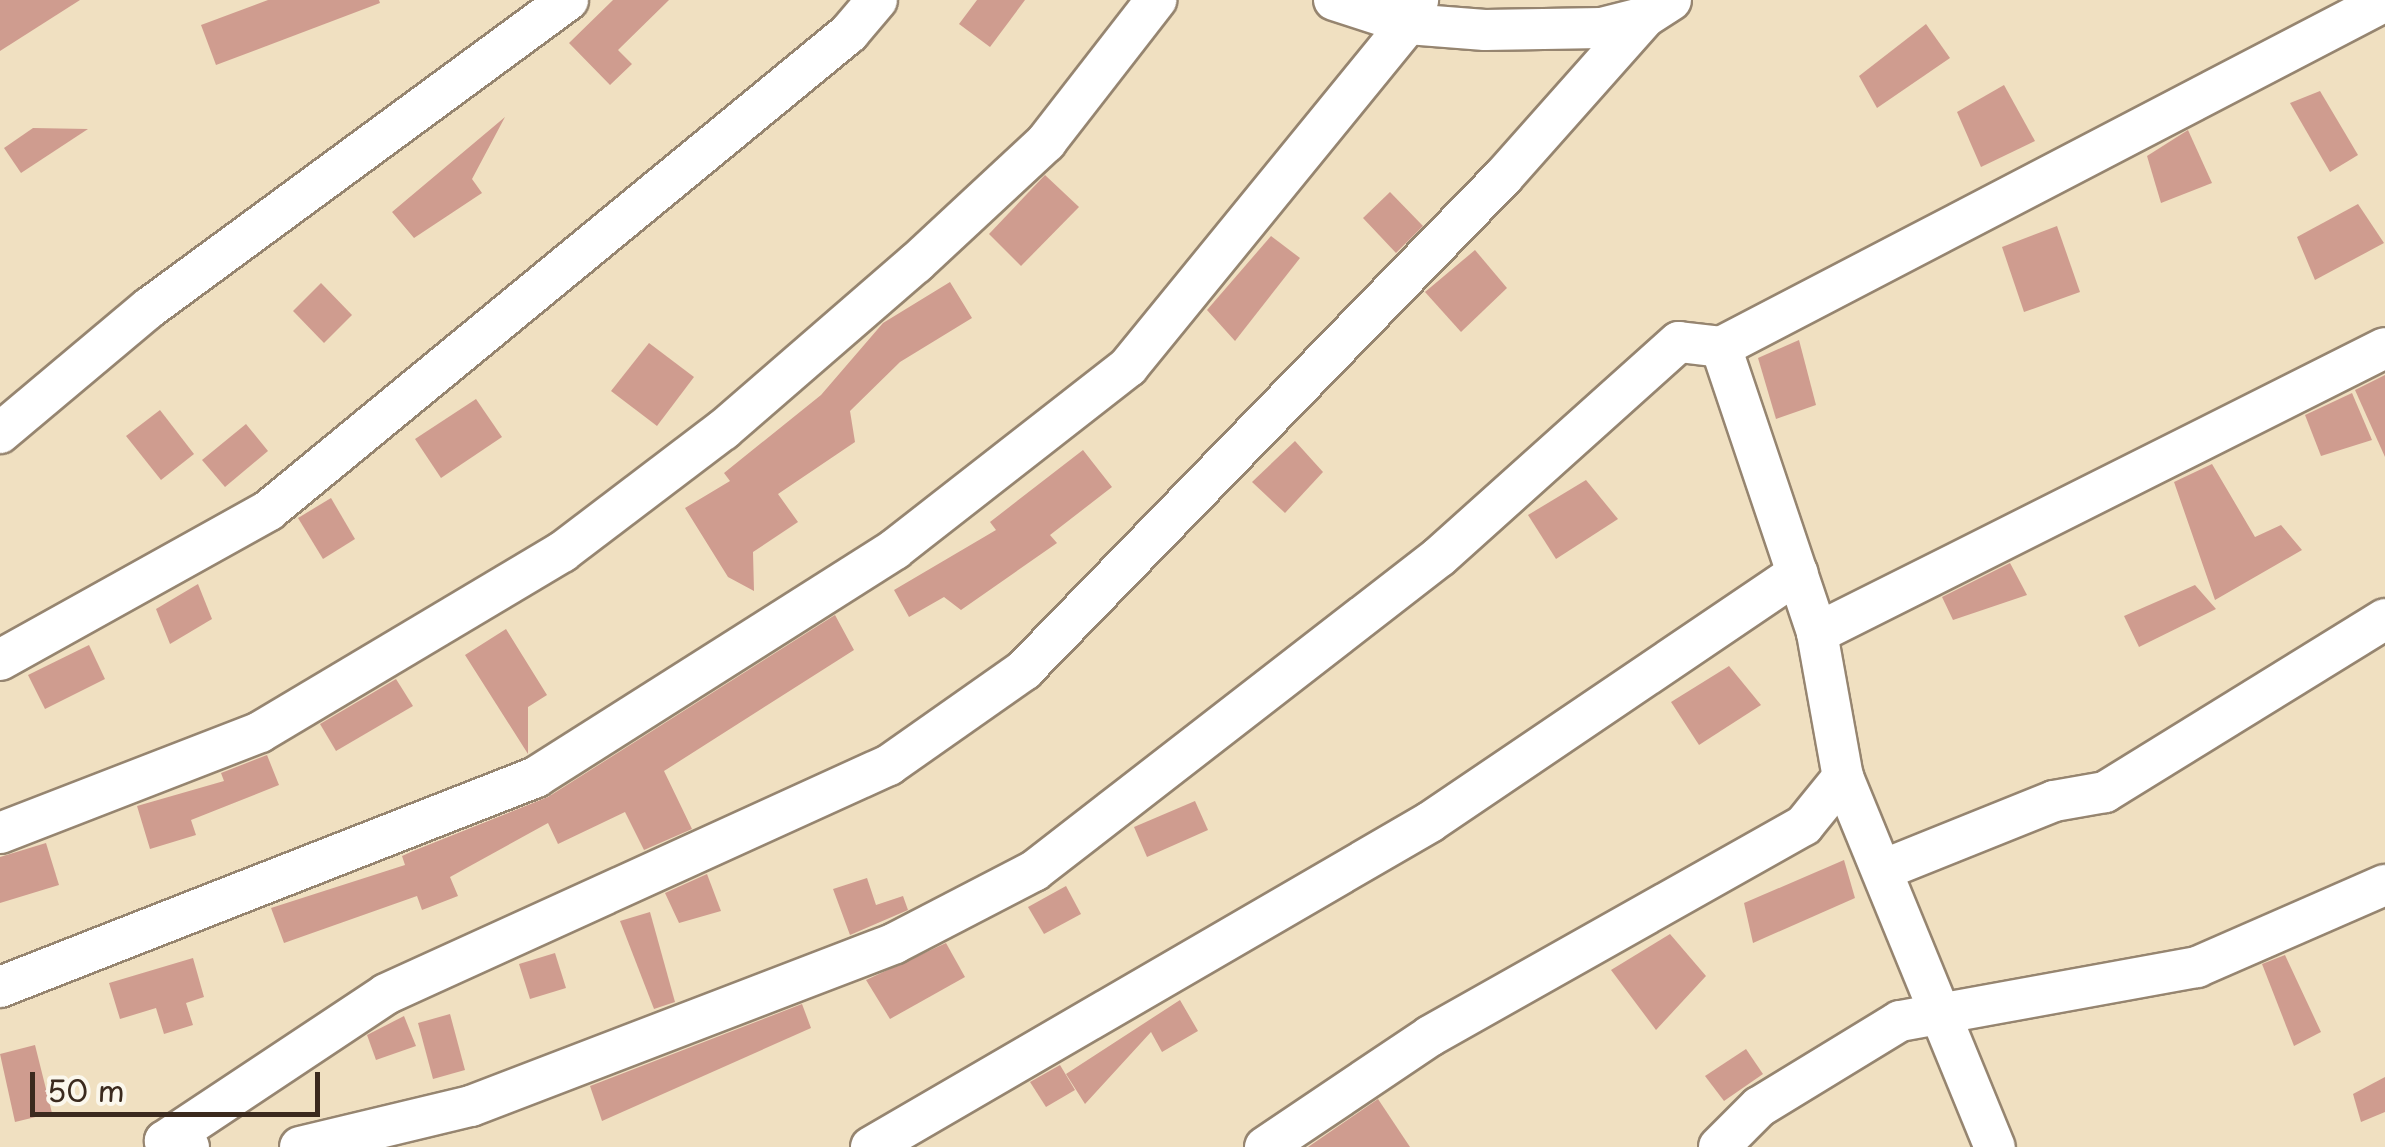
<!DOCTYPE html>
<style>
body{margin:0}
#map{position:relative;width:2385px;height:1147px;overflow:hidden;background:#f0e0c1;font-family:"Playpen Sans",sans-serif}
div>[style]{position:absolute}
[style*='--x']{left:calc(var(--x)*1px);top:calc(var(--y)*1px);width:calc(var(--w)*1px);rotate:calc(var(--a)*1deg)}
.building>*{inset:0;background:#cf9c8f}
.roads{filter:drop-shadow(2px 0 #968570) drop-shadow(-2px 0 #968570) drop-shadow(0 2px #968570) drop-shadow(0 -2px #968570)}
.minor>*{height:40px;margin:-20px;padding:0 20px;transform-origin:20px;border-radius:20px;background:#fff}
span{translate:-50% -50%;white-space:nowrap;text-align:center;line-height:1.15;-webkit-text-stroke:8px #fbf7ec;paint-order:stroke}
.scale{position:absolute;left:30px;top:1072px;width:290px;height:45px;box-sizing:border-box;border:5px solid #3b2a1e;border-top:0;padding-left:12px;font-size:30px;line-height:35px;white-space:nowrap;color:#3b2a1e;-webkit-text-stroke:8px #fbf7ec;paint-order:stroke}
</style>
<div id="map">
<div class="building">
<div style="clip-path:polygon(0 0,80px 0,0 51px)"></div>
<div style="clip-path:polygon(268px 0,379px 0,380px 3px,216px 65px,201px 25px)"></div>
<div style="clip-path:polygon(613px 0,669px 0,618px 50px,632px 64px,610px 85px,569px 43px)"></div>
<div style="clip-path:polygon(977px 0,1025px 0,990px 47px,959px 24px)"></div>
<div style="clip-path:polygon(1926px 24px,1950px 58px,1877px 108px,1859px 76px)"></div>
<div style="clip-path:polygon(2004px 85px,2035px 141px,1981px 167px,1957px 112px)"></div>
<div style="clip-path:polygon(2320px 91px,2358px 155px,2330px 172px,2290px 103px)"></div>
<div style="clip-path:polygon(505px 117px,472px 179px,482px 193px,414px 238px,392px 212px)"></div>
<div style="clip-path:polygon(33px 128px,88px 129px,21px 173px,4px 148px)"></div>
<div style="clip-path:polygon(2188px 130px,2212px 183px,2161px 203px,2147px 156px)"></div>
<div style="clip-path:polygon(1045px 175px,1079px 207px,1021px 266px,989px 234px)"></div>
<div style="clip-path:polygon(1390px 192px,1423px 226px,1396px 253px,1363px 218px)"></div>
<div style="clip-path:polygon(2358px 204px,2384px 243px,2315px 280px,2297px 237px)"></div>
<div style="clip-path:polygon(2057px 226px,2080px 292px,2024px 312px,2002px 247px)"></div>
<div style="clip-path:polygon(1271px 236px,1300px 258px,1235px 341px,1207px 310px)"></div>
<div style="clip-path:polygon(1475px 250px,1507px 288px,1461px 332px,1425px 292px)"></div>
<div style="clip-path:polygon(950px 282px,972px 318px,900px 362px,850px 411px,855px 442px,778px 494px,798px 522px,753px 552px,754px 591px,728px 577px,685px 508px,730px 481px,724px 473px,821px 395px,883px 323px)"></div>
<div style="clip-path:polygon(321px 283px,352px 315px,324px 343px,293px 311px)"></div>
<div style="clip-path:polygon(1799px 340px,1816px 405px,1776px 419px,1758px 358px)"></div>
<div style="clip-path:polygon(649px 343px,694px 377px,657px 426px,611px 391px)"></div>
<div style="clip-path:polygon(2385px 375px,2385px 457px,2355px 390px)"></div>
<div style="clip-path:polygon(2352px 393px,2372px 440px,2321px 456px,2305px 415px)"></div>
<div style="clip-path:polygon(476px 399px,502px 437px,441px 478px,415px 439px)"></div>
<div style="clip-path:polygon(160px 410px,194px 454px,161px 480px,126px 436px)"></div>
<div style="clip-path:polygon(246px 424px,268px 451px,225px 487px,202px 460px)"></div>
<div style="clip-path:polygon(1295px 441px,1323px 472px,1285px 513px,1252px 482px)"></div>
<div style="clip-path:polygon(1083px 450px,1112px 487px,1050px 535px,1057px 543px,961px 610px,944px 597px,909px 617px,894px 590px,996px 530px,990px 522px)"></div>
<div style="clip-path:polygon(2212px 464px,2255px 537px,2281px 525px,2302px 550px,2215px 600px,2174px 482px)"></div>
<div style="clip-path:polygon(1586px 480px,1618px 519px,1556px 559px,1528px 515px)"></div>
<div style="clip-path:polygon(331px 498px,355px 539px,323px 559px,298px 518px)"></div>
<div style="clip-path:polygon(2010px 563px,2027px 595px,1953px 620px,1942px 597px)"></div>
<div style="clip-path:polygon(198px 584px,212px 619px,170px 644px,156px 609px)"></div>
<div style="clip-path:polygon(2195px 585px,2216px 609px,2139px 647px,2124px 616px)"></div>
<div style="clip-path:polygon(835px 615px,854px 650px,664px 771px,692px 829px,644px 850px,625px 812px,558px 844px,548px 823px,450px 877px,458px 896px,422px 910px,417px 896px,284px 943px,271px 908px,405px 865px,402px 856px,413px 851px,548px 797px)"></div>
<div style="clip-path:polygon(506px 629px,547px 695px,528px 707px,528px 754px,465px 655px)"></div>
<div style="clip-path:polygon(89px 645px,105px 679px,45px 709px,28px 675px)"></div>
<div style="clip-path:polygon(1729px 666px,1761px 705px,1699px 745px,1671px 702px)"></div>
<div style="clip-path:polygon(396px 679px,413px 706px,336px 751px,320px 724px)"></div>
<div style="clip-path:polygon(267px 755px,279px 785px,191px 820px,196px 835px,150px 849px,137px 806px,224px 781px,221px 773px)"></div>
<div style="clip-path:polygon(1195px 801px,1208px 830px,1147px 857px,1134px 827px)"></div>
<div style="clip-path:polygon(46px 843px,59px 885px,0 903px,0 857px)"></div>
<div style="clip-path:polygon(1844px 860px,1855px 898px,1753px 943px,1744px 903px)"></div>
<div style="clip-path:polygon(707px 874px,721px 911px,679px 923px,665px 893px)"></div>
<div style="clip-path:polygon(867px 878px,876px 905px,903px 896px,908px 910px,850px 935px,833px 889px)"></div>
<div style="clip-path:polygon(1066px 886px,1081px 914px,1044px 934px,1028px 907px)"></div>
<div style="clip-path:polygon(650px 912px,675px 1002px,654px 1009px,620px 921px)"></div>
<div style="clip-path:polygon(1670px 934px,1706px 976px,1656px 1030px,1611px 970px)"></div>
<div style="clip-path:polygon(946px 943px,965px 977px,890px 1019px,866px 980px)"></div>
<div style="clip-path:polygon(555px 953px,566px 988px,530px 999px,519px 964px)"></div>
<div style="clip-path:polygon(2285px 955px,2321px 1032px,2294px 1046px,2262px 964px)"></div>
<div style="clip-path:polygon(193px 958px,204px 997px,186px 1003px,193px 1025px,164px 1034px,156px 1008px,120px 1019px,109px 983px)"></div>
<div style="clip-path:polygon(1180px 1000px,1198px 1031px,1162px 1052px,1151px 1032px,1085px 1104px,1066px 1074px)"></div>
<div style="clip-path:polygon(802px 1004px,811px 1028px,602px 1121px,590px 1086px)"></div>
<div style="clip-path:polygon(450px 1014px,465px 1070px,433px 1079px,418px 1023px)"></div>
<div style="clip-path:polygon(404px 1016px,416px 1046px,376px 1060px,367px 1035px)"></div>
<div style="clip-path:polygon(35px 1045px,52px 1113px,15px 1122px,0 1054px)"></div>
<div style="clip-path:polygon(1746px 1049px,1763px 1074px,1724px 1101px,1705px 1076px)"></div>
<div style="clip-path:polygon(1060px 1065px,1075px 1090px,1046px 1107px,1030px 1082px)"></div>
<div style="clip-path:polygon(2385px 1077px,2385px 1112px,2361px 1122px,2353px 1094px)"></div>
<div style="clip-path:polygon(1378px 1099px,1410px 1147px,1308px 1147px)"></div>
</div>
<div class="roads">
<div class="minor">
<div style="--x:1334;--y:0;--w:78;--a:18"></div>
<div style="--x:1408;--y:24;--w:77;--a:4.5"></div>
<div style="--x:1485;--y:30;--w:117;--a:-1"></div>
<div style="--x:1602;--y:28;--w:44;--a:-14.3"></div>
<div style="--x:1721;--y:347;--w:749;--a:-27.52"></div>
<div style="--x:0;--y:433;--w:194;--a:-40"></div>
<div style="--x:149;--y:308;--w:520;--a:-36.32"></div>
<div style="--x:1817;--y:633;--w:635;--a:-26.65"></div>
<div style="--x:0;--y:660;--w:308;--a:-29.1"></div>
<div style="--x:269;--y:510;--w:751;--a:-39.43"></div>
<div style="--x:849;--y:33;--w:43;--a:-49.7"></div>
<div style="--x:0;--y:833;--w:279;--a:-21.2"></div>
<div style="--x:260;--y:732;--w:352;--a:-30.8"></div>
<div style="--x:562;--y:552;--w:202;--a:-37.2"></div>
<div style="--x:723;--y:430;--w:255;--a:-40.9"></div>
<div style="--x:916;--y:263;--w:178;--a:-42.9"></div>
<div style="--x:1046;--y:142;--w:180;--a:-52.2"></div>
<div style="--x:1885;--y:869;--w:182;--a:-21.9"></div>
<div style="--x:2054;--y:801;--w:52;--a:-10"></div>
<div style="--x:2105;--y:792;--w:329;--a:-31.7"></div>
<div style="--x:0;--y:987;--w:576;--a:-21.39"></div>
<div style="--x:536;--y:777;--w:425;--a:-32.4"></div>
<div style="--x:895;--y:549;--w:296;--a:-38"></div>
<div style="--x:1128;--y:367;--w:443;--a:-50.8"></div>
<div style="--x:1408;--y:24;--w:26;--a:-67"></div>
<div style="--x:189;--y:1147;--w:25;--a:-166"></div>
<div style="--x:165;--y:1141;--w:265;--a:-33.6"></div>
<div style="--x:386;--y:994;--w:553;--a:-24.48"></div>
<div style="--x:889;--y:765;--w:165;--a:-35.1"></div>
<div style="--x:1024;--y:670;--w:687;--a:-45.83"></div>
<div style="--x:1503;--y:177;--w:214;--a:-48.4"></div>
<div style="--x:1645;--y:17;--w:31;--a:-33"></div>
<div style="--x:300;--y:1147;--w:176;--a:-13.5"></div>
<div style="--x:471;--y:1106;--w:454;--a:-21"></div>
<div style="--x:895;--y:943;--w:157;--a:-27.4"></div>
<div style="--x:1034;--y:871;--w:512;--a:-37.79"></div>
<div style="--x:1439;--y:557;--w:322;--a:-41.9"></div>
<div style="--x:1679;--y:342;--w:42;--a:6.8"></div>
<div style="--x:1721;--y:347;--w:302;--a:71.4"></div>
<div style="--x:1817;--y:633;--w:146;--a:79.8"></div>
<div style="--x:1843;--y:777;--w:400;--a:67.7"></div>
<div style="--x:871;--y:1147;--w:647;--a:-30.17"></div>
<div style="--x:1430;--y:822;--w:444;--a:-34.1"></div>
<div style="--x:1265;--y:1147;--w:199;--a:-33.9"></div>
<div style="--x:1430;--y:1036;--w:429;--a:-29.4"></div>
<div style="--x:1804;--y:825;--w:62;--a:-50.9"></div>
<div style="--x:1719;--y:1147;--w:57;--a:-45"></div>
<div style="--x:1759;--y:1107;--w:165;--a:-31.4"></div>
<div style="--x:1900;--y:1021;--w:302;--a:-10.3"></div>
<div style="--x:2197;--y:967;--w:205;--a:-23.6"></div>
</div>
</div>
<div class="scale">50 m</div>
</div>
